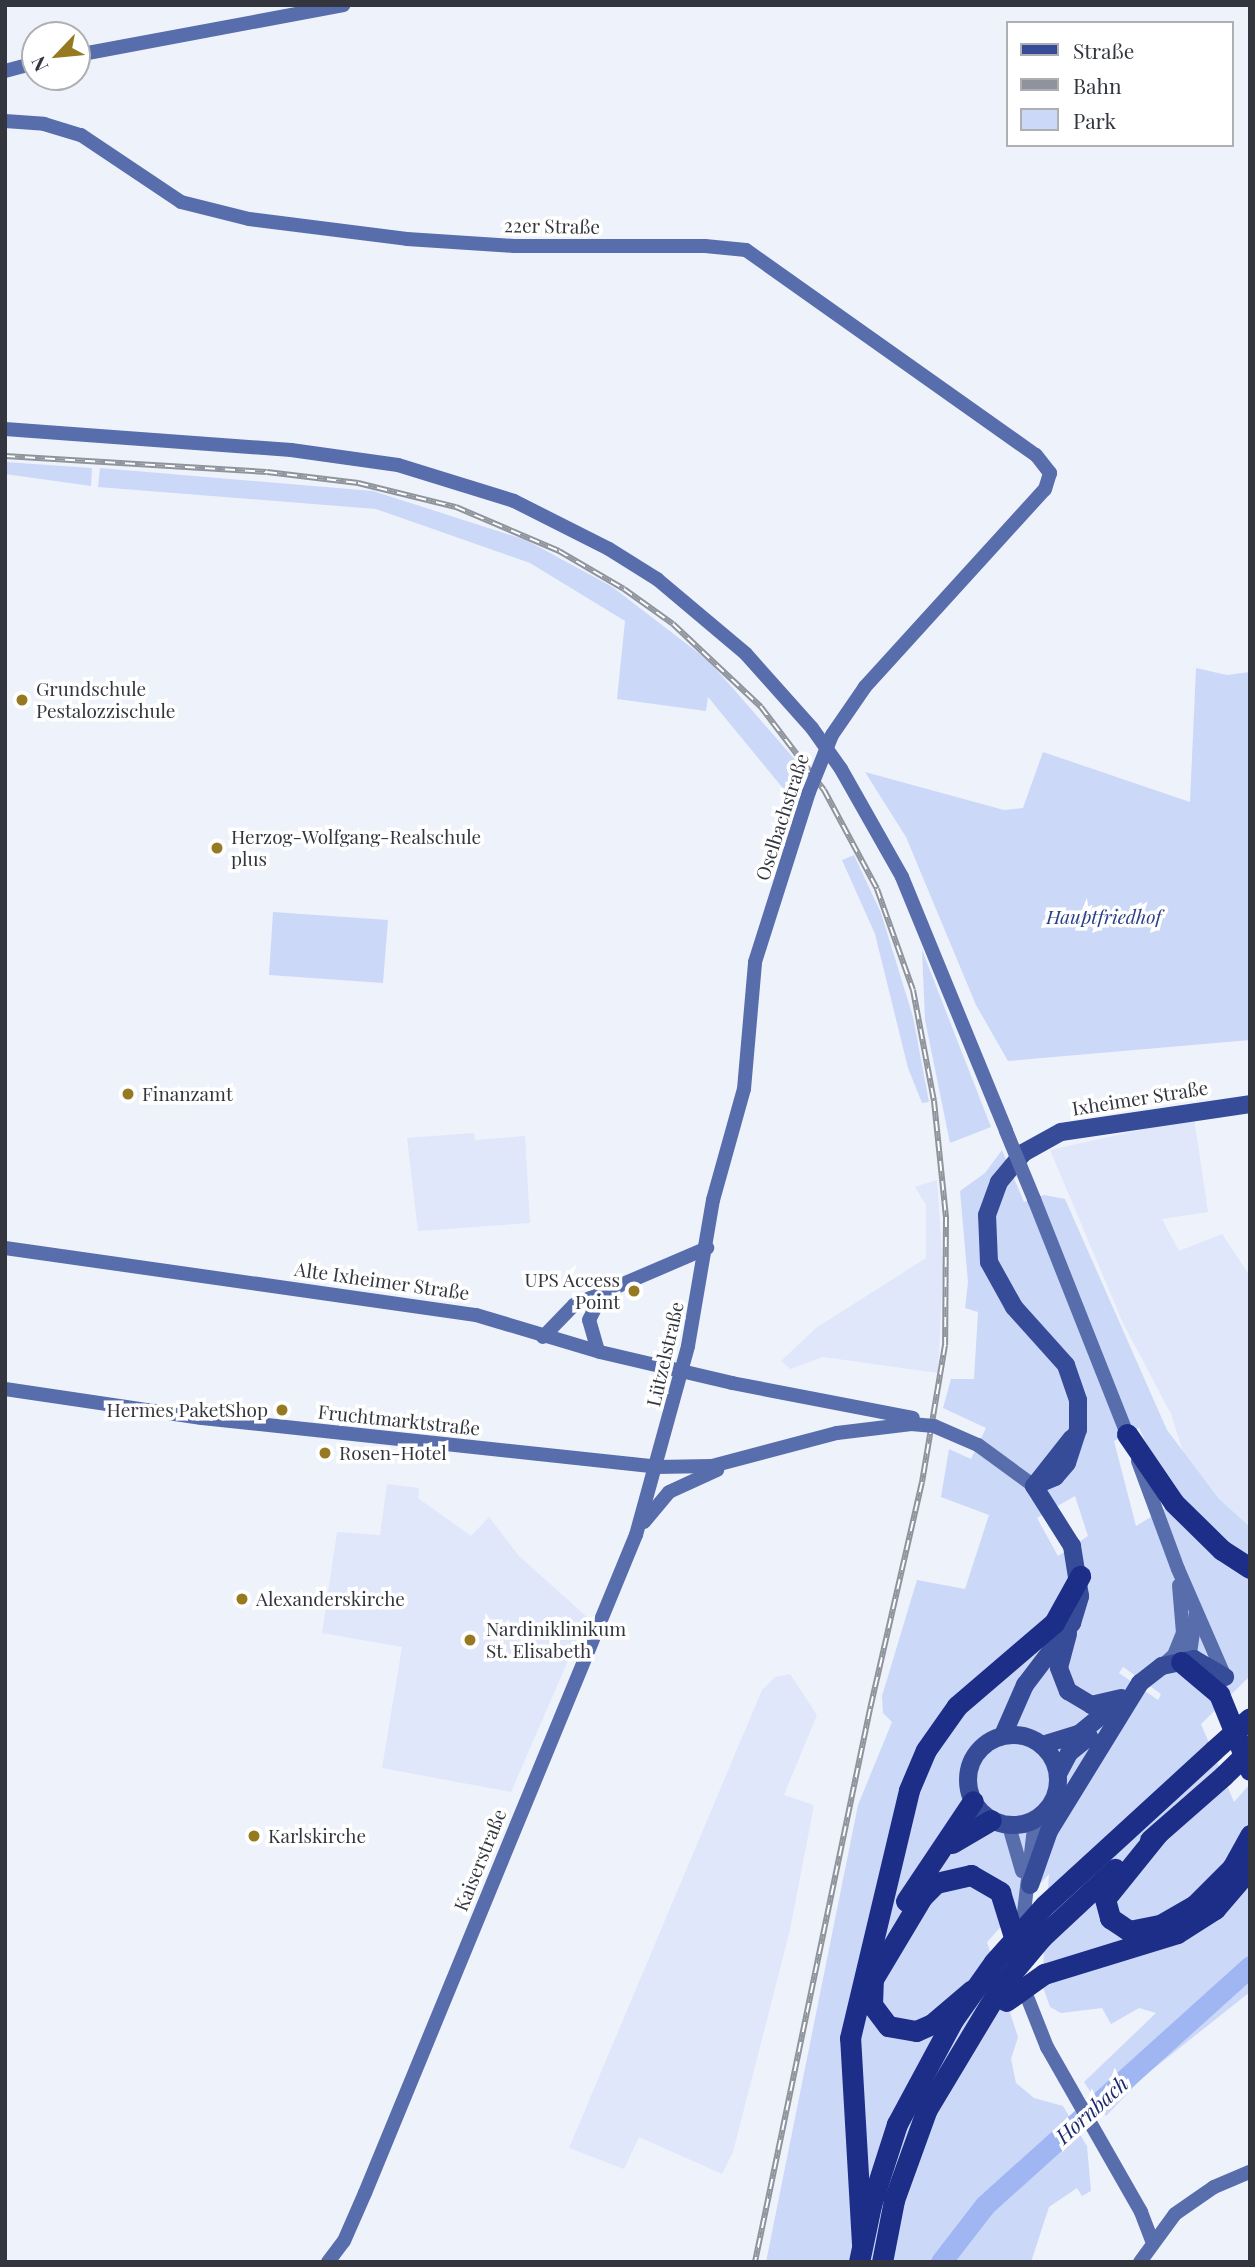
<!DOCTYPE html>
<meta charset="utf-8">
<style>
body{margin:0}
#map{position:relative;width:1255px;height:2267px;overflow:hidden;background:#eef2fb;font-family:"Playfair Display",serif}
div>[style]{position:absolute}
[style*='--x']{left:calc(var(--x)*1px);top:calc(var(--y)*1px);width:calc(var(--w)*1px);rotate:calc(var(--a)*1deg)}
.built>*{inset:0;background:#e0e7fa}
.green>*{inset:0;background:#cbd8f8}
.river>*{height:21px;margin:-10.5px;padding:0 10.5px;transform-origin:10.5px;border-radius:10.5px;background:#9fb6f3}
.secondary>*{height:14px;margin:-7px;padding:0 7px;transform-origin:7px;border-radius:7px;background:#586dac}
.primary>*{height:18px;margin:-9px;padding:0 9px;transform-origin:9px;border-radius:9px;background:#364c99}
.primary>.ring{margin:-9px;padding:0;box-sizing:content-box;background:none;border:18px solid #364c99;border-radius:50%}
.highway>*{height:21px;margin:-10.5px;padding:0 10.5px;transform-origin:10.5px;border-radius:10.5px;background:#1d2e88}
.rail>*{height:6px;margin-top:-3px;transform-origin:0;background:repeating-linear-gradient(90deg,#fff 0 10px,#8f939c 0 20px);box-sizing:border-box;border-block:2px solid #8f939c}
.secondary-bridge>*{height:14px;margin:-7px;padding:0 7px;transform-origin:7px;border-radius:7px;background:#586dac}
.highway-bridge>*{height:21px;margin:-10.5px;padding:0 10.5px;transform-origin:10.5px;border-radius:10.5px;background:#1d2e88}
.dots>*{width:19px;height:19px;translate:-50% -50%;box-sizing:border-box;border:4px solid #fff;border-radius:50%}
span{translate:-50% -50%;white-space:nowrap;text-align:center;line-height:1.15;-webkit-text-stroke:7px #fff;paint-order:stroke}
.street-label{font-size:19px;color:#33363f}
.poi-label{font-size:19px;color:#33363f}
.left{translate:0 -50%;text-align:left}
.right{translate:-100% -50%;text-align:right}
.park-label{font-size:19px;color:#2b3f86;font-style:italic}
.water-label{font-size:21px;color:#1c2c71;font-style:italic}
.frame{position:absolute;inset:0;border:7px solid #33363f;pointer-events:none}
.legend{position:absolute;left:1006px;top:21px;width:228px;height:126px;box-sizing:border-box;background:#fff;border:2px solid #adafb2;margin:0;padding:9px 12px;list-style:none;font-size:21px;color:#33363f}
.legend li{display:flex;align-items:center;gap:14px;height:35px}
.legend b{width:35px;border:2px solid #adafb2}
.north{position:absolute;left:21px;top:21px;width:70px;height:70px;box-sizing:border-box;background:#fff;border:2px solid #adafb2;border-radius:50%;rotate:244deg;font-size:19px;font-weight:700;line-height:28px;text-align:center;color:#33363f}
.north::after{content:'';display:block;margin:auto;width:24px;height:32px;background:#977921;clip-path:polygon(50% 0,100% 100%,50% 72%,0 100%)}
</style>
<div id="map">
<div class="built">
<div style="clip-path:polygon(1194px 1118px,1208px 1212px,1162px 1219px,1179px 1251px,1222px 1234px,1250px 1276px,1250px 1542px,1186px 1461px,1171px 1414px,1123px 1323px,1050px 1150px)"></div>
<div style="clip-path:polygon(474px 1133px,475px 1140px,525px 1136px,530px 1223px,418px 1231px,407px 1138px)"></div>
<div style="clip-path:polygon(937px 1180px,943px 1268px,938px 1373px,823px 1357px,790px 1369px,781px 1361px,816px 1328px,926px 1258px,926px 1205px,915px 1187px)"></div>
<div style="clip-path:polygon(387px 1484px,419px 1488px,418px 1498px,471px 1536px,489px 1517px,519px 1556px,587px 1617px,511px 1792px,382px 1768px,402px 1647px,322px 1633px,337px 1532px,380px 1535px)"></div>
<div style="clip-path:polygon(790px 1674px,817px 1715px,784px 1795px,814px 1805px,790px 1930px,733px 2152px,722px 2174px,639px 2137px,624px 2169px,569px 2148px,762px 1690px,775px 1677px)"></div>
</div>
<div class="green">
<div style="clip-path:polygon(5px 462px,92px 468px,91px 486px,5px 474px)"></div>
<div style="clip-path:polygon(100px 468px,373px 491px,526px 540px,611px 586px,709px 661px,804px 770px,800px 784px,792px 794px,786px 792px,708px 697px,706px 711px,617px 699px,625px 621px,530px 563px,376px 509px,98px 487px)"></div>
<div style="clip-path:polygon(1196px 668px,1227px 675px,1250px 672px,1250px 1040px,1008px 1061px,976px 1005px,906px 837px,865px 772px,1004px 810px,1023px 808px,1043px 752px,1190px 802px)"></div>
<div style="clip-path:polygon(854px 855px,881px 913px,913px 1017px,929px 1102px,922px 1103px,908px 1068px,875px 934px,842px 860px)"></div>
<div style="clip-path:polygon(273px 912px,388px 920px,383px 983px,269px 975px)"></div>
<div style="clip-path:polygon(922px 950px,991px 1127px,950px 1143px,925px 1020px)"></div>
<div style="clip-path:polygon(evenodd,1002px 1150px,1024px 1202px,1044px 1195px,1065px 1199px,1167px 1430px,1219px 1499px,1250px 1527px,1250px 1676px,1201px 1724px,1234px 1802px,1250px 1784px,1250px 1992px,1143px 2077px,1106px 2116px,1084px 2082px,1156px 2013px,1139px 2008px,1111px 2024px,1102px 2008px,1061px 2013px,1050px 2007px,1042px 1984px,1049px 1874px,987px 1942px,1018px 2037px,1011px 2059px,1016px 2083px,1034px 2098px,1063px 2106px,1087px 2146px,1091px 2191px,1082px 2196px,1077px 2188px,1049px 2207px,1031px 2262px,766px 2262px,858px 1805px,892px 1722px,883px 1713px,882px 1696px,917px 1580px,965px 1589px,989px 1515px,941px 1497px,949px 1449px,971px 1459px,986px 1428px,943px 1408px,951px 1379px,974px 1379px,978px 1312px,965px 1308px,968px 1282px,960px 1191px,985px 1173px,1002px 1150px,1139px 1428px,1174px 1503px,1136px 1526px,1114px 1441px,1139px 1428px,1002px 1150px,1075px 1496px,1088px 1536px,1058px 1556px,1037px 1518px,1075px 1496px,1002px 1150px,1123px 1667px,1161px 1694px,1158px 1700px,1119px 1673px,1123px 1667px)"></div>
</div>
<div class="river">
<div style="--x:941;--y:2262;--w:72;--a:-52.3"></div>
<div style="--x:985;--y:2205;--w:357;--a:-42"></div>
</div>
<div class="secondary">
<div style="--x:77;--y:55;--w:271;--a:-10.6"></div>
<div style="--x:5;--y:71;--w:31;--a:-15"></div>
<div style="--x:5;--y:121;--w:39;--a:4"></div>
<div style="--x:44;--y:124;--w:39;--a:17"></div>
<div style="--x:81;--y:135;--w:120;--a:33.8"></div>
<div style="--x:181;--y:202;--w:70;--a:14"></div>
<div style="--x:249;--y:219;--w:159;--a:7.2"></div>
<div style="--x:407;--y:239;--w:107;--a:3.7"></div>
<div style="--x:514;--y:246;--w:191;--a:0"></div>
<div style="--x:705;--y:246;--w:41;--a:5.6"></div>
<div style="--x:746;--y:250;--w:355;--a:35.3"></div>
<div style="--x:1036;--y:455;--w:23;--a:52"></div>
<div style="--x:1050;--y:473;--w:17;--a:107"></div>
<div style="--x:1045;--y:489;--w:268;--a:132.3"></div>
<div style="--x:865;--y:687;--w:58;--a:124.5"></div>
<div style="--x:5;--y:429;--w:287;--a:4.2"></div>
<div style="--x:291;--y:450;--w:108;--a:8"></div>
<div style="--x:398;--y:465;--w:121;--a:17.2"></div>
<div style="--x:514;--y:501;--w:106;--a:26.8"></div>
<div style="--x:609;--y:549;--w:57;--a:32"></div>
<div style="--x:657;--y:579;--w:116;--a:40.1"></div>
<div style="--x:746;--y:654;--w:99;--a:48.3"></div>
<div style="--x:812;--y:728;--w:50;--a:54.7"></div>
<div style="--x:841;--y:769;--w:124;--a:60.5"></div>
<div style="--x:902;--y:877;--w:274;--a:67.7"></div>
<div style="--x:1034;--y:1199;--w:261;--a:68.4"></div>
<div style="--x:5;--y:1248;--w:476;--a:8.1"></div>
<div style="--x:476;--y:1315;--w:129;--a:16.6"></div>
<div style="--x:543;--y:1337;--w:45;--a:-45.9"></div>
<div style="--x:574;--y:1305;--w:145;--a:-23.2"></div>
<div style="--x:598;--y:1351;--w:32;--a:-106"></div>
<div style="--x:589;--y:1320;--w:33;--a:-63"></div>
<div style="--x:732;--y:1383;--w:184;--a:10.9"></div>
<div style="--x:5;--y:1389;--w:199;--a:8.4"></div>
<div style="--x:202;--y:1418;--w:458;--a:6.1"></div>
<div style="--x:657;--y:1467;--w:55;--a:-1"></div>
<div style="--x:712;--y:1466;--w:129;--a:-14.8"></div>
<div style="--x:837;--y:1433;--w:75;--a:-6.9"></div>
<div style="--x:934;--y:1426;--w:48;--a:23.4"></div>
<div style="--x:978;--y:1445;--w:69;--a:36.2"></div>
<div style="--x:1138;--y:1461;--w:115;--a:69.7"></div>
<div style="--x:1178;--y:1569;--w:118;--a:66.5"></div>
<div style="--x:644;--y:1522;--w:39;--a:-50"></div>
<div style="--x:669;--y:1492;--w:53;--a:-24.6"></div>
<div style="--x:1179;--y:1659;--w:13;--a:-29"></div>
<div style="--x:1190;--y:1653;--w:40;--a:-81.5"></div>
<div style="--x:1163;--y:1665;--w:15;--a:-42"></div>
<div style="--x:1174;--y:1655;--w:24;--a:-68"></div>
<div style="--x:1183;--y:1633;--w:48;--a:-94.8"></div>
<div style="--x:1009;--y:1826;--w:47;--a:73.9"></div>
<div style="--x:1022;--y:1929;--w:110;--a:-83.2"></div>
<div style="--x:1022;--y:1984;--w:68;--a:68.4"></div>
<div style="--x:1047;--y:2047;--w:190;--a:60.3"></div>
<div style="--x:1141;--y:2212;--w:31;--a:69"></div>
<div style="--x:328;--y:2262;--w:26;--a:-53"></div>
<div style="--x:344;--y:2241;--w:52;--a:-66.4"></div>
<div style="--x:365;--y:2193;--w:712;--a:-67.62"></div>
<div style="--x:636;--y:1535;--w:196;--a:-74.6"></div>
<div style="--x:688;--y:1346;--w:148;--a:-80.3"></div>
<div style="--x:713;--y:1200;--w:115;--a:-74.4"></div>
<div style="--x:744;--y:1089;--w:127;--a:-85"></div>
<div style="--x:755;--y:962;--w:178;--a:-72.4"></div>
<div style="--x:1140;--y:2262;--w:59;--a:-53.9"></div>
<div style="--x:1175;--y:2214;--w:47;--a:-34.7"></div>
<div style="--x:1214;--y:2187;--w:39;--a:-23"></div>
</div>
<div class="primary">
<div style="--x:1034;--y:1486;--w:23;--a:-23"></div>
<div style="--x:1055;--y:1477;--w:18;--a:-49"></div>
<div style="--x:1067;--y:1463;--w:35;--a:-72"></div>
<div style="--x:1078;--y:1430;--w:30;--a:-90"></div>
<div style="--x:1078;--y:1400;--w:37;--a:-109"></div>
<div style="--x:1066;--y:1365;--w:78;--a:-131.9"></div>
<div style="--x:1014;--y:1307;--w:51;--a:-119.1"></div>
<div style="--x:989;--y:1262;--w:47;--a:-92.4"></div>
<div style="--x:987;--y:1215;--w:35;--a:-70"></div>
<div style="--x:999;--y:1182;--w:38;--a:-50"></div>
<div style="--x:1023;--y:1153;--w:43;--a:-28.9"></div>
<div style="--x:1061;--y:1132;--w:191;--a:-8.4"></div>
<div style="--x:1034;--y:1486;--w:61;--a:-51.6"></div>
<div style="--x:1068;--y:1634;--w:35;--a:105"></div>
<div style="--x:1059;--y:1668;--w:25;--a:69"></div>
<div style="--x:1068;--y:1691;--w:27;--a:31"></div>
<div style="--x:1091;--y:1705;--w:31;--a:-13"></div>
<div class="ring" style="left:968px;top:1735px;width:72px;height:72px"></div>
<div style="--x:1003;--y:1735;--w:55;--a:-66.3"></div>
<div style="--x:1025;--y:1685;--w:78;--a:-52.8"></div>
<div style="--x:1072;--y:1623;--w:28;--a:-73"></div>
<div style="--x:1080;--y:1596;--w:51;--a:-99.1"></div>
<div style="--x:1072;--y:1546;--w:71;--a:-122.3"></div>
<div style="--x:1042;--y:1745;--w:39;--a:-17"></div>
<div style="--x:1079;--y:1734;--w:50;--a:-39.4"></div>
<div style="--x:1058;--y:1774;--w:24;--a:-62"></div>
<div style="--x:1069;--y:1753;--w:26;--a:-39"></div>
<div style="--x:1030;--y:1885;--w:57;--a:-70.6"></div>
<div style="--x:1049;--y:1831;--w:174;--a:-58.4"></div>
<div style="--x:1140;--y:1683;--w:28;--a:-38"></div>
<div style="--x:1162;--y:1666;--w:33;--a:-12"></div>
<div style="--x:1194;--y:1659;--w:36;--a:30"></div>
</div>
<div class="highway">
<div style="--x:1127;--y:1434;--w:83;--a:55.7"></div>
<div style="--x:1174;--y:1503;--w:67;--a:44.4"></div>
<div style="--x:1222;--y:1550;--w:33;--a:33"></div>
<div style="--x:1181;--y:1662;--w:50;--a:40.1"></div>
<div style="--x:1219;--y:1694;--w:82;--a:67.8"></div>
<div style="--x:1159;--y:1832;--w:86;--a:128.9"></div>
<div style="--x:1105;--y:1899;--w:20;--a:75"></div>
<div style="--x:1110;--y:1918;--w:23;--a:34"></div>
<div style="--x:1129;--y:1931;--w:32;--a:-11"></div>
<div style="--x:1160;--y:1925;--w:40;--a:-29.7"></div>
<div style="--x:1195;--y:1905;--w:52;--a:-45"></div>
<div style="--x:1232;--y:1868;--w:38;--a:-61"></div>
<div style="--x:1150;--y:1840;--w:97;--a:-41.2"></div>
<div style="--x:952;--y:1843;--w:45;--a:-30.5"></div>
<div style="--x:906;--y:1901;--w:120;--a:-56.2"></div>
<div style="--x:1045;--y:1905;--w:229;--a:-42.5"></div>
<div style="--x:1042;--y:1937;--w:100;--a:-43"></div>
<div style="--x:1044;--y:1974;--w:139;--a:-17.1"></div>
<div style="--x:1177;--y:1933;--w:45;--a:-32.3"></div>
<div style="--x:1215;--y:1909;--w:54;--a:-49.5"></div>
<div style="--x:972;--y:1990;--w:52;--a:139.6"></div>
<div style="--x:932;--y:2024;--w:17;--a:156"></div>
<div style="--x:916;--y:2031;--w:28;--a:-170"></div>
<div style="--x:888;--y:2026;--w:26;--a:-127"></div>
<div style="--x:872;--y:2005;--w:26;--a:-88"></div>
<div style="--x:873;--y:1979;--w:96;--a:-59.1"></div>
<div style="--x:922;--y:1897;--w:20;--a:-45"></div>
<div style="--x:936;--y:1883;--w:36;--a:-13"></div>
<div style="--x:971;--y:1875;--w:34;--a:30"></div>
<div style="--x:1000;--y:1892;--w:64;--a:72.7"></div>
<div style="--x:862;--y:2244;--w:206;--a:-93.3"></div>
<div style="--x:850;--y:2038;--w:255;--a:-76.6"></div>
<div style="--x:909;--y:1790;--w:43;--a:-67"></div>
<div style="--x:926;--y:1750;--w:54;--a:-54.8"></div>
<div style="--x:957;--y:1706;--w:128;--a:-40.6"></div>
<div style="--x:1054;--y:1623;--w:54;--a:-61"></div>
<div style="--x:859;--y:2262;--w:58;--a:-78.1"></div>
<div style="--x:871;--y:2205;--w:85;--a:-72.2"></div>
<div style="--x:897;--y:2124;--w:118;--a:-61.7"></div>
<div style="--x:953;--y:2020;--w:71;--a:-54.7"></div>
<div style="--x:882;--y:2262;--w:63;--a:-79"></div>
<div style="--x:894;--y:2200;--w:97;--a:-70.1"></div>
<div style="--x:927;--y:2109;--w:144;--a:-59"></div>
</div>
<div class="rail">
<div style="--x:5;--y:456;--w:262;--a:3.5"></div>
<div style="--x:267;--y:472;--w:92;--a:6.9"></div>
<div style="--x:358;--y:483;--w:101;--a:13.8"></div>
<div style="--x:456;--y:507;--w:112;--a:23.1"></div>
<div style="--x:559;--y:551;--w:75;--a:30.3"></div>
<div style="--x:624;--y:589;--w:60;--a:35.5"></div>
<div style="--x:673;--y:624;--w:121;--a:43.3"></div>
<div style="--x:761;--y:707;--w:104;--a:52.8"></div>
<div style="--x:824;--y:790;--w:112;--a:61.8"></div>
<div style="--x:877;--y:889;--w:107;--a:70.4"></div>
<div style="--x:913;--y:990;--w:113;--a:79.3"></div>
<div style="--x:934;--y:1101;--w:117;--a:84.1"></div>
<div style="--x:946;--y:1217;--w:128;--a:90.4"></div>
<div style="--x:945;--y:1345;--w:139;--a:99.5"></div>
<div style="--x:922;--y:1482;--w:233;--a:102.9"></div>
<div style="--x:870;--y:1709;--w:565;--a:101.75"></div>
</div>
<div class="secondary-bridge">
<div style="--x:809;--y:792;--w:61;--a:-68"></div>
<div style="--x:1006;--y:1131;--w:74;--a:67.6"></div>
<div style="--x:600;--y:1352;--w:136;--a:13.2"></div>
<div style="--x:911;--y:1424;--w:23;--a:5"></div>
</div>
<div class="highway-bridge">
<div style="--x:1214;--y:1750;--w:48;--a:-41.6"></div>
<div style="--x:1223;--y:1776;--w:37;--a:-44"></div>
<div style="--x:994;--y:1962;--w:76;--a:-48.2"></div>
<div style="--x:1001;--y:1986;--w:64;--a:-50.1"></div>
<div style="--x:1006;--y:2001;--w:47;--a:-35.4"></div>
</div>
<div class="dots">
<div style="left:22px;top:700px;background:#977921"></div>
<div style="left:217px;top:848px;background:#977921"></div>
<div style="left:128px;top:1094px;background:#977921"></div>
<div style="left:634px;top:1291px;background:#977921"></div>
<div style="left:282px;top:1410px;background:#977921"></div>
<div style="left:325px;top:1453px;background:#977921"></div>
<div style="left:242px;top:1599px;background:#977921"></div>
<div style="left:470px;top:1640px;background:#977921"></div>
<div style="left:254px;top:1836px;background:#977921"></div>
</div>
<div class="street-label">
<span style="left:552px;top:226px;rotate:1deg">22er Straße</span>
<span style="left:782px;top:817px;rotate:-72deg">Oselbachstraße</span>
<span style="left:1140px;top:1098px;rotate:-9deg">Ixheimer Straße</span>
<span style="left:382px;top:1281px;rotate:8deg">Alte Ixheimer Straße</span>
<span style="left:665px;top:1354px;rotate:-77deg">Lützelstraße</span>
<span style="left:399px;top:1420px;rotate:6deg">Fruchtmarktstraße</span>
<span style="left:480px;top:1860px;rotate:-68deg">Kaiserstraße</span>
</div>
<div class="poi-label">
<span class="left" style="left:36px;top:700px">Grundschule<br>Pestalozzischule</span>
<span class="left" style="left:231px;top:848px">Herzog-Wolfgang-Realschule<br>plus</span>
<span class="left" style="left:142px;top:1094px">Finanzamt</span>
<span class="right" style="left:620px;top:1291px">UPS Access<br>Point</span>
<span class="right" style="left:268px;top:1410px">Hermes PaketShop</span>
<span class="left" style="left:339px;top:1453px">Rosen-Hotel</span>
<span class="left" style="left:256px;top:1599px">Alexanderskirche</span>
<span class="left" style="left:486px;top:1640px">Nardiniklinikum<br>St. Elisabeth</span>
<span class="left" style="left:268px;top:1836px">Karlskirche</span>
</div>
<div class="park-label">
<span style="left:1104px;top:917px">Hauptfriedhof</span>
</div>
<div class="water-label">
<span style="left:1091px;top:2109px;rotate:-42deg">Hornbach</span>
</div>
<div class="frame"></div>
<ul class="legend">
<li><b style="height:9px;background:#364c99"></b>Straße</li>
<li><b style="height:9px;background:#8f939c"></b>Bahn</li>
<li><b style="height:19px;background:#cbd8f8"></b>Park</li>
</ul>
<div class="north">N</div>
</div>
